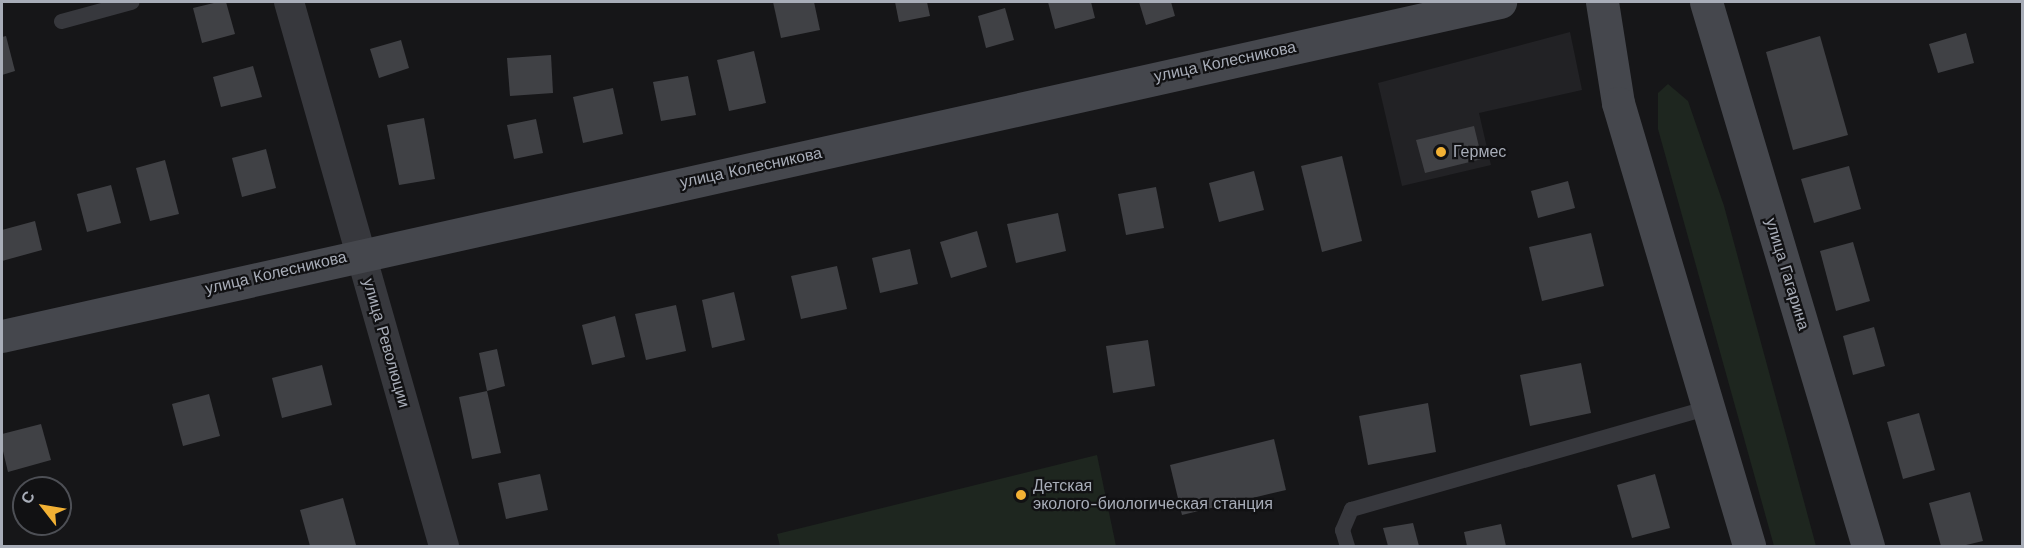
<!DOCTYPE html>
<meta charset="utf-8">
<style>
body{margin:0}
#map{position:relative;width:2024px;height:548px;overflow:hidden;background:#161618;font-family:"Work Sans",sans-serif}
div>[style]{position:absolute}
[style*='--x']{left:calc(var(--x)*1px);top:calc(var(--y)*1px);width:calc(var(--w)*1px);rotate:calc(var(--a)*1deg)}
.built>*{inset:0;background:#222225}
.green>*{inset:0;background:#1e261f}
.building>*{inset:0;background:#404145}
.lane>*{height:15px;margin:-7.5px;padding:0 7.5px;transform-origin:7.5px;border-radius:7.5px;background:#37383d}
.street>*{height:30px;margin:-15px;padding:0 15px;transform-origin:15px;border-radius:15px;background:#37383d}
.secondary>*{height:33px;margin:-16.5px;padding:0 16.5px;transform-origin:16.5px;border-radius:16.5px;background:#45474d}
.dots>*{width:16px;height:16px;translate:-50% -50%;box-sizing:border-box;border:3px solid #111113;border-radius:50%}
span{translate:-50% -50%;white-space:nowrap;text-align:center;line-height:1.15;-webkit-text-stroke:4.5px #111113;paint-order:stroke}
.street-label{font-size:16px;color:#a8adb8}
.poi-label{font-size:16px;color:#a8adb8}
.left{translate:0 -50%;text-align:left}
.frame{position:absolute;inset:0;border:3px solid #a8adb8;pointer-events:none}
.north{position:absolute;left:12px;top:476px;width:60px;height:60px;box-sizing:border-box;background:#111113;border:2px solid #4d4f55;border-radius:50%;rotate:301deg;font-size:16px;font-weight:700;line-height:24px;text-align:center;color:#a8adb8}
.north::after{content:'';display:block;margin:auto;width:21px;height:27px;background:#f2b134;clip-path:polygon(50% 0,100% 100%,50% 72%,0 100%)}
</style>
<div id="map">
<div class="built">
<div style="clip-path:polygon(1570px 32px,1582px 90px,1479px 113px,1491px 165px,1402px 186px,1378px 83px)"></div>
</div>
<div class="green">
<div style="clip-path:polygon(1668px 84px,1688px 101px,1724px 206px,1816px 546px,1774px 546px,1658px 129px,1658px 93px)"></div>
<div style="clip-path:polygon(1097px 455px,1116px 546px,780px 546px,777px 534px)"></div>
</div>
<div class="building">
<div style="clip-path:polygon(218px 2px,226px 2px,235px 34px,202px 43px,193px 8px)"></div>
<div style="clip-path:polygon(773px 2px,814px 2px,820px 30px,781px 38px)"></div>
<div style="clip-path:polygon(895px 2px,927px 2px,930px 16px,899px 22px)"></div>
<div style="clip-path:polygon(1048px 2px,1091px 2px,1095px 18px,1055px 29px)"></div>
<div style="clip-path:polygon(1139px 2px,1171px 2px,1175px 16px,1146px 25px)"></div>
<div style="clip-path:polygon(1005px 8px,1014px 40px,986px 48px,978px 16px)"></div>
<div style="clip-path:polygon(1966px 33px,1974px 63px,1938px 73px,1929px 44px)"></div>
<div style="clip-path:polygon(6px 36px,15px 71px,2px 75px,2px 37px)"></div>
<div style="clip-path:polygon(1820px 36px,1848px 135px,1793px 150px,1766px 52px)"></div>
<div style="clip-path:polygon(401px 40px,409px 68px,379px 78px,370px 49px)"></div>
<div style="clip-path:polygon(754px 51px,766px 103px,729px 111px,717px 60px)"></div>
<div style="clip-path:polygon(551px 55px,553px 93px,510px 96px,507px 58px)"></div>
<div style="clip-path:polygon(253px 66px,262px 97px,221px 107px,213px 77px)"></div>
<div style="clip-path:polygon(688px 76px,696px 115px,661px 121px,653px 82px)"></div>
<div style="clip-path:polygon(613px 88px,623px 134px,583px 143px,573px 97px)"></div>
<div style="clip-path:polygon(424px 118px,435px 179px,399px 185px,387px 125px)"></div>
<div style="clip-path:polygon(536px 119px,543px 153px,514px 159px,507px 125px)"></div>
<div style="clip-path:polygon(1474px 126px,1482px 159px,1425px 173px,1416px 140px)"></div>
<div style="clip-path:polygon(266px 149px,276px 188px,242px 197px,232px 158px)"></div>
<div style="clip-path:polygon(1342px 156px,1362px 241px,1322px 252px,1301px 166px)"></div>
<div style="clip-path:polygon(165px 160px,179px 214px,150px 221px,136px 168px)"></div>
<div style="clip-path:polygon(1849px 166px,1861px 209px,1814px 223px,1801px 179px)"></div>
<div style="clip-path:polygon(1254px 171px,1264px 210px,1219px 222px,1209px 183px)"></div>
<div style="clip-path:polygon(1568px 181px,1575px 208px,1538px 218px,1531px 191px)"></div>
<div style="clip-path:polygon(111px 185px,121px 223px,87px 232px,77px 194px)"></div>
<div style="clip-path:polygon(1156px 187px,1164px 228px,1126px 235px,1118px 194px)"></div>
<div style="clip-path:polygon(1058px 213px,1066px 251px,1016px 263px,1007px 224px)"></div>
<div style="clip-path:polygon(35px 221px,42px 250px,2px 261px,2px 230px)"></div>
<div style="clip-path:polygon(977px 231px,987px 267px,951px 278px,940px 242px)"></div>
<div style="clip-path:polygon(1591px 233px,1604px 286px,1542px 301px,1529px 247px)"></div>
<div style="clip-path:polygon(1853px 242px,1870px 301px,1836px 311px,1820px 251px)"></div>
<div style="clip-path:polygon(910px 249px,918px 284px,880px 293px,872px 258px)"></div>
<div style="clip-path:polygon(837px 266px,847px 309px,801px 319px,791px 276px)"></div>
<div style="clip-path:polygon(734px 292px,745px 340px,712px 348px,702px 300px)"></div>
<div style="clip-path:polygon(676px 305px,686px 351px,646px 360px,635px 314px)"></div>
<div style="clip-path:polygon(615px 316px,625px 357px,592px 365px,582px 325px)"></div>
<div style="clip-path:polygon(1874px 327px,1885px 366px,1853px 375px,1843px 336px)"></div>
<div style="clip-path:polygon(1148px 340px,1155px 386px,1113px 393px,1106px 346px)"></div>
<div style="clip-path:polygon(497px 349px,505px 386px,487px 391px,501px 453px,472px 459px,459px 397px,487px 391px,479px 353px)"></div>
<div style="clip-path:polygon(1581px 363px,1591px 413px,1530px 426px,1520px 375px)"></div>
<div style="clip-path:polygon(322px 365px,332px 405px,282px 418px,272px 378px)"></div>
<div style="clip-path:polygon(209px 394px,220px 436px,183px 446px,172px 404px)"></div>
<div style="clip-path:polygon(1428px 403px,1436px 452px,1368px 465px,1359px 416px)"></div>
<div style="clip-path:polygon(1919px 413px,1935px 470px,1903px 479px,1887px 422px)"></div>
<div style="clip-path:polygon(41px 424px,51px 460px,8px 472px,2px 447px,2px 434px)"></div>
<div style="clip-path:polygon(1274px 439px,1286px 490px,1182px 515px,1170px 465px)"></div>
<div style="clip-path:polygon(540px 474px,548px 510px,506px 519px,498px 483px)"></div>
<div style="clip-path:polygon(1655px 474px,1670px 528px,1632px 538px,1617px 485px)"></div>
<div style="clip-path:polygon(1970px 492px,1983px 541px,1962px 546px,1941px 546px,1929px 503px)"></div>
<div style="clip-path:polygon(343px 498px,356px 545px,310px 546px,300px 510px)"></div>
<div style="clip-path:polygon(1413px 523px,1419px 546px,1388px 546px,1383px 528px)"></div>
<div style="clip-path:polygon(1501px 524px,1506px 546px,1467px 546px,1464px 532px)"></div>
</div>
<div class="lane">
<div style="--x:61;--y:21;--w:73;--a:-15.2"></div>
<div style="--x:1347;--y:546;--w:17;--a:-107"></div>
<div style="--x:1342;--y:530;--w:23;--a:-67"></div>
<div style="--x:1351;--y:509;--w:372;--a:-15.9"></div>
</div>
<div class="street">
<div style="--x:289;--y:2;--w:566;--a:74.1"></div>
</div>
<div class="secondary">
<div style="--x:1602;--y:2;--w:102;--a:81"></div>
<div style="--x:1618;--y:103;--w:462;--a:73.5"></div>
<div style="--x:1706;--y:2;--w:568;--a:73.42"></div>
<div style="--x:2;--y:336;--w:1535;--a:-12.57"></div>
</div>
<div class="dots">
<div style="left:1441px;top:152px;background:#f2b134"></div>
<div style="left:1021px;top:495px;background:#f2b134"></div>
</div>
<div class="street-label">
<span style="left:1225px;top:62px;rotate:-12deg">улица Колесникова</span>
<span style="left:751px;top:168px;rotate:-12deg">улица Колесникова</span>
<span style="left:276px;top:273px;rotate:-13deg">улица Колесникова</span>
<span style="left:1787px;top:274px;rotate:73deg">улица Гагарина</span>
<span style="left:386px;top:343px;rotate:74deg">улица Революции</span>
</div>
<div class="poi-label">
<span class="left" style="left:1453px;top:152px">Гермес</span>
<span class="left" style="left:1033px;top:495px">Детская<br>эколого-биологическая станция</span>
</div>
<div class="frame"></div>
<div class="north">С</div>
</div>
